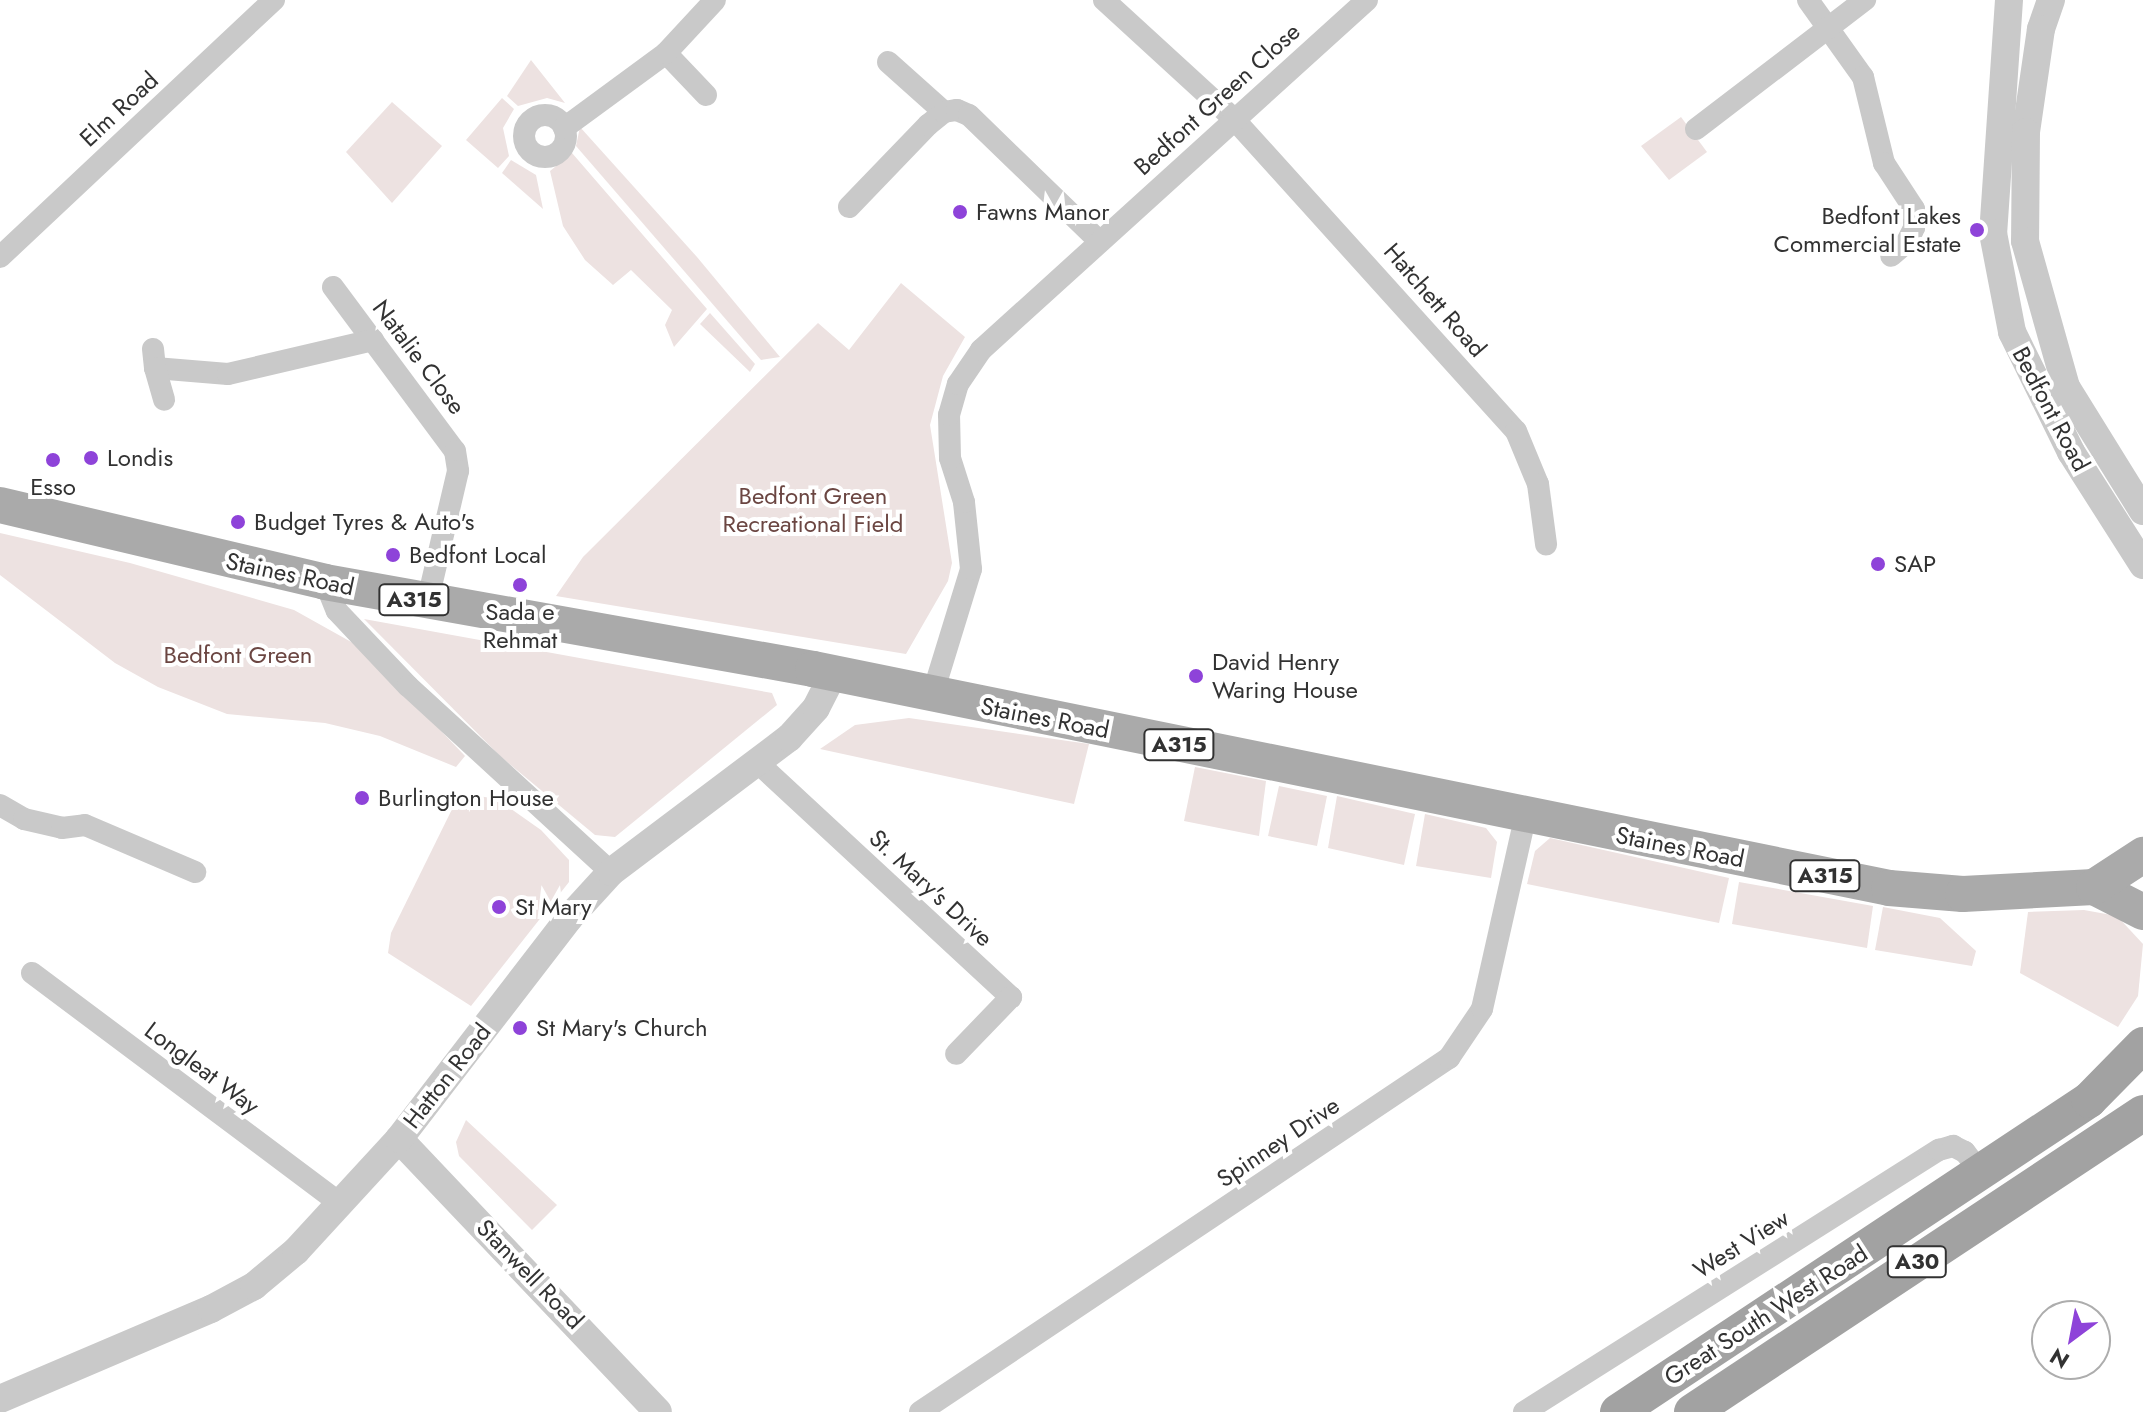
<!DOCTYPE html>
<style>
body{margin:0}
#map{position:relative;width:2143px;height:1412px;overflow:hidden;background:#fff;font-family:Jost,sans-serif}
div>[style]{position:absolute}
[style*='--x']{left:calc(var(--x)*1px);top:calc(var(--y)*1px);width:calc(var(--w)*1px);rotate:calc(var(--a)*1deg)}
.green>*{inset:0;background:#ede2e1}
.minor>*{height:22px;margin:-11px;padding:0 11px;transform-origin:11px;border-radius:11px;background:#c9c9c9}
.minor>.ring{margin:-11px;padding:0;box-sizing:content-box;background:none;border:22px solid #c9c9c9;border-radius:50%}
.tertiary>*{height:28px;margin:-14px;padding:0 14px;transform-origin:14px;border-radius:14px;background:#c9c9c9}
.primary>*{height:36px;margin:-18px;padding:0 18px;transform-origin:18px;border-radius:18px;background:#aaa}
.trunk>*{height:36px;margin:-18px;padding:0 18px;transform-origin:18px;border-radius:18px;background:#a2a2a2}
.dots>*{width:22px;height:22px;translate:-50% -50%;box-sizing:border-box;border:4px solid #fff;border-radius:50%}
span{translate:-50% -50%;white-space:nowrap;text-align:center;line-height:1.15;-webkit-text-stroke:8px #fff;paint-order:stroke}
.shield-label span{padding:2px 6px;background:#fff;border:2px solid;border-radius:6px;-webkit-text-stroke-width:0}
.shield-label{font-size:22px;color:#323232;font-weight:700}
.street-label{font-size:24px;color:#323232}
.poi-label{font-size:24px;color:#323232}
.left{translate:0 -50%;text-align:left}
.right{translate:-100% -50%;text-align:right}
.park-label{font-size:24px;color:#6b4642}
.north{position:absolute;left:2031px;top:1300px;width:80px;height:80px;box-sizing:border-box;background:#fff;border:2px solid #adadad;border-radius:50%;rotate:212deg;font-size:22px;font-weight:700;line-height:32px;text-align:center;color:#323232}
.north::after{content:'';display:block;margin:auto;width:28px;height:36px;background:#8e43d9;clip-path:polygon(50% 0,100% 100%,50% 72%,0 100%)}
</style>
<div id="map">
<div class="green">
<div style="clip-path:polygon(531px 60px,565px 103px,547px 98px,518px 106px,507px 96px)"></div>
<div style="clip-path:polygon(502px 98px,514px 109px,503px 128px,509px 156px,498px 168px,466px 140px)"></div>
<div style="clip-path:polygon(392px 102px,442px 146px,392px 203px,346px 152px)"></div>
<div style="clip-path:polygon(1681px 117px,1707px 152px,1669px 180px,1641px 146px)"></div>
<div style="clip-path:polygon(580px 127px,697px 257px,780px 357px,761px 360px,576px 146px)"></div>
<div style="clip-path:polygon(572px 153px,707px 309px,674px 347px,665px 325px,672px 310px,631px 270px,613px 285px,585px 260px,563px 226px,550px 171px)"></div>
<div style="clip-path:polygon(511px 160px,536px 175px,543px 209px,502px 173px)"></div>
<div style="clip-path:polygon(901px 283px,965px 337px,943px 376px,930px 425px,952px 563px,948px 581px,906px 654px,556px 596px,583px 557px,818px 323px,849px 350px)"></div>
<div style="clip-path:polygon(710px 313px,755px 364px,750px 372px,700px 324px)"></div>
<div style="clip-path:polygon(0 533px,130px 563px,294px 610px,362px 648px,465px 756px,456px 767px,380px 736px,325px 723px,227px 714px,158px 687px,115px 663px,0 575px)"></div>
<div style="clip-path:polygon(364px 619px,772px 693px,777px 705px,615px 837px,595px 835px,500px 756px)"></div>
<div style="clip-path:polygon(909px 718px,1089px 744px,1074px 804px,820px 749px,855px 725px)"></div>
<div style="clip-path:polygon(1195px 767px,1266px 781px,1259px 836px,1184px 821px)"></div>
<div style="clip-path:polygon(1279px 786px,1327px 796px,1317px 846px,1268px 836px)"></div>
<div style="clip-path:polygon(460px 793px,497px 799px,541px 830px,569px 860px,569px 882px,471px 1006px,388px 953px,391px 933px)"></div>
<div style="clip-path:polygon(1337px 796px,1415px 814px,1404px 865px,1328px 848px)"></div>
<div style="clip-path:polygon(1425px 814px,1486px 828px,1497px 842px,1491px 878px,1416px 866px)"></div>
<div style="clip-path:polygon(1550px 838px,1729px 878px,1719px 923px,1527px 884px,1535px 851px)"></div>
<div style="clip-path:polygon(1739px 882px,1873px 906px,1867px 948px,1732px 924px)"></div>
<div style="clip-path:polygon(1883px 907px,1940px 918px,1976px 951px,1972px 966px,1875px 950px)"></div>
<div style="clip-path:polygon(2084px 910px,2117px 916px,2143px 944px,2138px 996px,2118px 1027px,2020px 973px,2028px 912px)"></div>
<div style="clip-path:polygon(466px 1120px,557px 1205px,532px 1230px,459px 1156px,456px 1142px)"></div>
</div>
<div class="minor">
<div style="--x:1104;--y:0;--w:175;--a:42.5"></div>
<div style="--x:1233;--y:118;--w:422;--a:47.9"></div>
<div style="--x:1516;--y:431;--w:57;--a:67.5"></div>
<div style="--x:1538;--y:484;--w:61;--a:82.4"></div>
<div style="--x:1808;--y:0;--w:95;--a:54.5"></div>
<div style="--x:1863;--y:77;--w:89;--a:76.3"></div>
<div style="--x:1884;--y:163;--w:55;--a:56.9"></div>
<div style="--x:1914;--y:209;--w:19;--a:90"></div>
<div style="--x:1914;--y:228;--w:16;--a:117"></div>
<div style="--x:1907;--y:242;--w:21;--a:139"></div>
<div style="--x:666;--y:53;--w:58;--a:46.4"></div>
<div style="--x:888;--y:62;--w:75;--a:41.8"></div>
<div class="ring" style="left:524px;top:115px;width:20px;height:20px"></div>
<div style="--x:564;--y:128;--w:127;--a:-36.3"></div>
<div style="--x:666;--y:53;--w:72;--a:-47.2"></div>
<div style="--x:1696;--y:129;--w:213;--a:-37.4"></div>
<div style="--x:849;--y:207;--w:114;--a:-46.1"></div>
<div style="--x:928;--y:125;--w:21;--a:-39"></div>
<div style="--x:944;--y:112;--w:13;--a:-9"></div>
<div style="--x:957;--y:110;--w:13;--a:23"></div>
<div style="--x:969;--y:115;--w:181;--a:44.1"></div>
<div style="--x:0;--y:257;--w:376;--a:-43.2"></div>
<div style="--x:333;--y:287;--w:204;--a:53.4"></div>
<div style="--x:455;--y:451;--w:20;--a:81"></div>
<div style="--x:458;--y:471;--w:136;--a:103.2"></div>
<div style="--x:153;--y:349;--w:19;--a:84"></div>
<div style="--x:155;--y:368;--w:73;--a:4.7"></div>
<div style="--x:228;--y:374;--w:149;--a:-13.2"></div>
<div style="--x:155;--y:368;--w:33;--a:74"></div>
<div style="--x:325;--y:582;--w:31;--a:68"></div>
<div style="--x:337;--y:611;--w:103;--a:46.6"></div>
<div style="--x:408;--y:686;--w:275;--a:42.5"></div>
<div style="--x:932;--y:696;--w:133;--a:-72.9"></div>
<div style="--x:971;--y:569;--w:67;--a:-96"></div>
<div style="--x:964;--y:502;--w:46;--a:-107.7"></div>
<div style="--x:950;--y:458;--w:43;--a:-91.3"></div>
<div style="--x:949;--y:415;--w:32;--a:-74"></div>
<div style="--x:958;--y:384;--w:41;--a:-55.9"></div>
<div style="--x:981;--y:350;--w:521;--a:-42.2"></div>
<div style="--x:758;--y:763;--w:345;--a:42.8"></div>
<div style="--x:1011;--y:997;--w:79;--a:134"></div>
<div style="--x:0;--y:805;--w:28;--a:30"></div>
<div style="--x:24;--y:819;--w:39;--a:13"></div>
<div style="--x:62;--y:828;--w:23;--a:-7"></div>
<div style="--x:85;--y:825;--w:120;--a:23.1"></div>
<div style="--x:32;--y:973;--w:387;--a:36.8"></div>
<div style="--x:920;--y:1412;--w:637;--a:-33.79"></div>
<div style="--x:1449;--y:1058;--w:59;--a:-56"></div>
<div style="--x:1482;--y:1009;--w:200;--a:-77.3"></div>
<div style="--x:1524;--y:1412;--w:491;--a:-32.3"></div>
<div style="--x:1939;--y:1150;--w:15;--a:-16"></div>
<div style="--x:1953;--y:1146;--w:13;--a:27"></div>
<div style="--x:1965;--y:1152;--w:26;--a:53"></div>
</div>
<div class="tertiary">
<div style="--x:2009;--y:0;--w:234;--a:93.9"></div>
<div style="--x:1993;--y:233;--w:101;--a:79.1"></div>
<div style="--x:2012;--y:332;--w:134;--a:63.8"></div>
<div style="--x:2071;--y:452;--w:134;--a:57.5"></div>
<div style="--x:2051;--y:0;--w:31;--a:109"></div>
<div style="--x:2041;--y:29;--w:104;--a:98.3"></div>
<div style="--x:2026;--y:132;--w:109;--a:90.5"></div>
<div style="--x:2025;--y:241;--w:152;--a:74.3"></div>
<div style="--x:2066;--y:387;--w:146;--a:58.2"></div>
<div style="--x:399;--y:1139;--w:376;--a:46.5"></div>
<div style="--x:0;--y:1399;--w:229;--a:-23.1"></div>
<div style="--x:211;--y:1309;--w:49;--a:-28.1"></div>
<div style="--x:254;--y:1286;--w:55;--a:-39.8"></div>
<div style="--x:296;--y:1251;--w:152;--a:-47.4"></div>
<div style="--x:399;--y:1139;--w:279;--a:-52.4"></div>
<div style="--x:569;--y:918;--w:62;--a:-47.6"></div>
<div style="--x:611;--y:872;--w:223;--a:-37"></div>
<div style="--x:789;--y:738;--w:40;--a:-48"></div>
<div style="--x:816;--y:708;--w:38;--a:-63"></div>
</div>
<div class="primary">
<div style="--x:0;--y:505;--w:334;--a:13.3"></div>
<div style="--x:325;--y:582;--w:496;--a:10.1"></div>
<div style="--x:813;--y:669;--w:1098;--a:11.5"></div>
<div style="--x:1889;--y:888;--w:74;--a:4.6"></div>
<div style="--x:1963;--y:894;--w:131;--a:-3.1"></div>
<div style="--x:2094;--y:887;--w:55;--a:27"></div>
<div style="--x:2094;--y:887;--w:59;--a:-33.1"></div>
</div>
<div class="trunk">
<div style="--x:1618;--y:1412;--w:565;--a:-33.52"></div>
<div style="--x:2089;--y:1100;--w:77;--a:-45.5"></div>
<div style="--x:1692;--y:1412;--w:541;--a:-33.54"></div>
</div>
<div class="dots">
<div style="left:960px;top:212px;background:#8e43d9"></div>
<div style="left:1977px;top:230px;background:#8e43d9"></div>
<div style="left:91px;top:458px;background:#8e43d9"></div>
<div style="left:53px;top:460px;background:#8e43d9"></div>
<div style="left:238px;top:522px;background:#8e43d9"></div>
<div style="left:393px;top:555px;background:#8e43d9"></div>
<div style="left:1878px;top:564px;background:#8e43d9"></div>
<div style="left:520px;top:585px;background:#8e43d9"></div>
<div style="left:1196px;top:676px;background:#8e43d9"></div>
<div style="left:362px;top:798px;background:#8e43d9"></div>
<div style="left:499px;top:907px;background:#8e43d9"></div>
<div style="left:520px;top:1028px;background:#8e43d9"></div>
</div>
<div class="shield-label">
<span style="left:414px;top:600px">A315</span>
<span style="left:1179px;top:745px">A315</span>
<span style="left:1825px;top:876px">A315</span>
<span style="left:1917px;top:1262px">A30</span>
</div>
<div class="street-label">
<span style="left:1217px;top:99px;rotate:-42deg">Bedfont Green Close</span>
<span style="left:119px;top:109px;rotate:-43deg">Elm Road</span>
<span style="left:1435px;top:300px;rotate:49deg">Hatchett Road</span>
<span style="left:419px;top:357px;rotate:53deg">Natalie Close</span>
<span style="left:2051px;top:409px;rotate:62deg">Bedfont Road</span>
<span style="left:290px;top:574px;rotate:12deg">Staines Road</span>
<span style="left:1045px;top:718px;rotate:11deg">Staines Road</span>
<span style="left:1680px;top:847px;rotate:11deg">Staines Road</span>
<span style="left:931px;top:888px;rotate:43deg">St. Mary's Drive</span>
<span style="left:202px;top:1068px;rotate:37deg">Longleat Way</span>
<span style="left:447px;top:1076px;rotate:-52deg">Hatton Road</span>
<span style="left:1278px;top:1142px;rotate:-34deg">Spinney Drive</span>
<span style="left:1741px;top:1244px;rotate:-32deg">West View</span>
<span style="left:530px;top:1274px;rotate:46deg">Stanwell Road</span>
<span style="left:1766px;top:1315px;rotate:-33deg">Great South West Road</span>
</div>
<div class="poi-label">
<span class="left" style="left:976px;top:212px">Fawns Manor</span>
<span class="right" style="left:1961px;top:230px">Bedfont Lakes<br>Commercial Estate</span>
<span class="left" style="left:107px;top:458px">Londis</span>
<span style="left:53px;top:487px">Esso</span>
<span class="left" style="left:254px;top:522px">Budget Tyres &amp; Auto's</span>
<span class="left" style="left:409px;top:555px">Bedfont Local</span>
<span class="left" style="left:1894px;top:564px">SAP</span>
<span style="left:520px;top:626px">Sada e<br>Rehmat</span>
<span class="left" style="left:1212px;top:676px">David Henry<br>Waring House</span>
<span class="left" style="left:378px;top:798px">Burlington House</span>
<span class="left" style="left:515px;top:907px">St Mary</span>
<span class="left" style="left:536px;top:1028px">St Mary's Church</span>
</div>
<div class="park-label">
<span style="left:813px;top:510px">Bedfont Green<br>Recreational Field</span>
<span style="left:238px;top:655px">Bedfont Green</span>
</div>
<div class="north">N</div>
</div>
